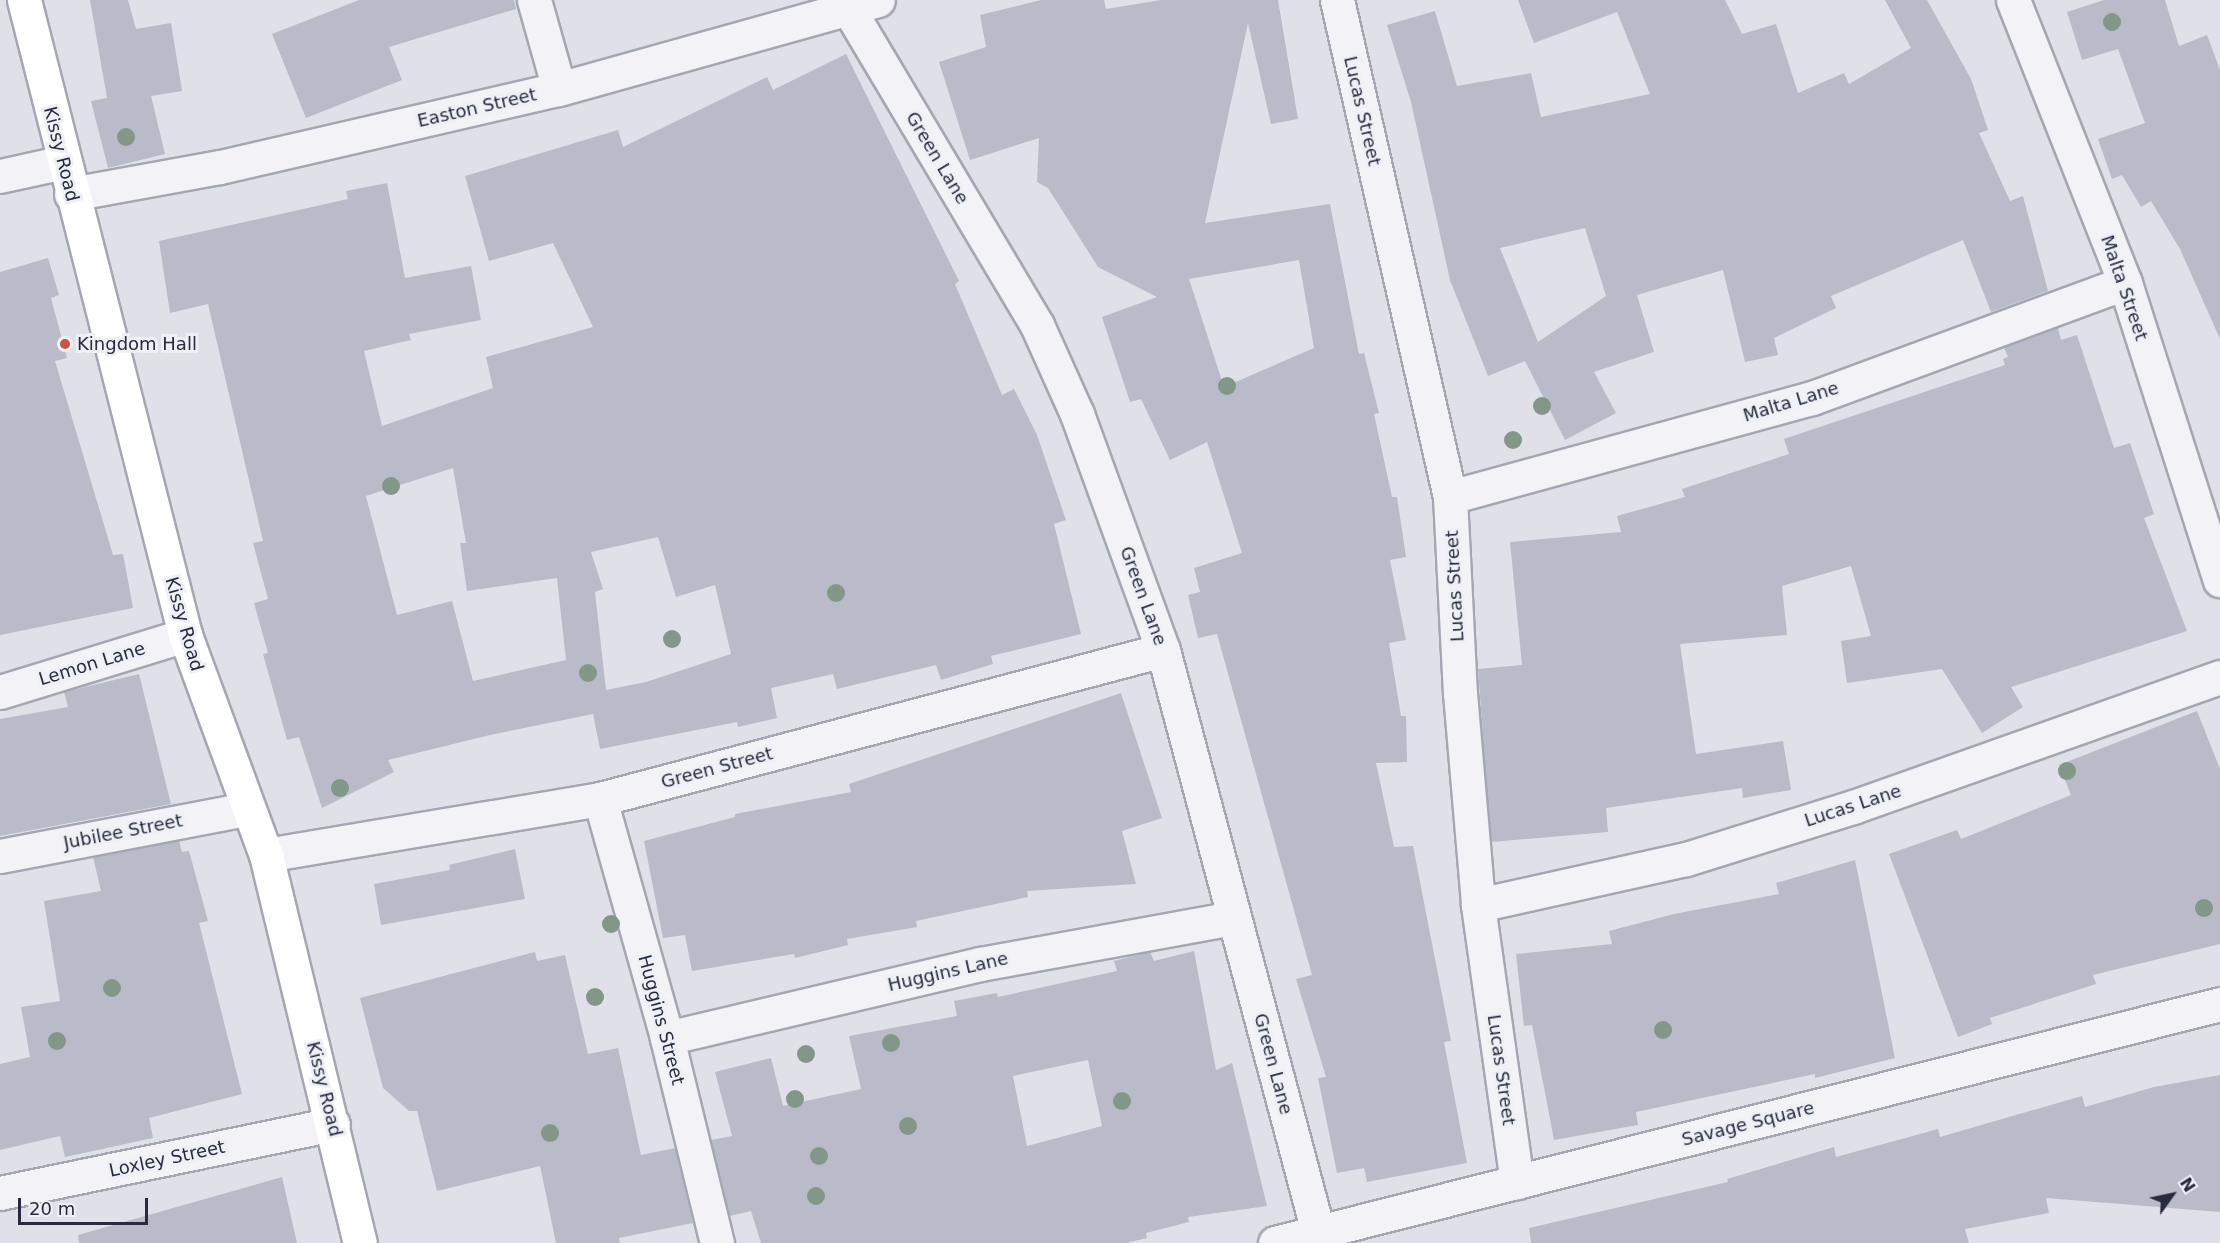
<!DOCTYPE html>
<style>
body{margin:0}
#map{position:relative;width:2220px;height:1243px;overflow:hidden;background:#dfe0e8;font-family:"DejaVu Sans",sans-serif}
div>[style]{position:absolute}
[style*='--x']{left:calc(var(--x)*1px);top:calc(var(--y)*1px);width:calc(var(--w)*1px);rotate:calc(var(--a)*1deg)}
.building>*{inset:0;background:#b9bbc8}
.roads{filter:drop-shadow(2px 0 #a4a6b2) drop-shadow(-2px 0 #a4a6b2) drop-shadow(0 2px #a4a6b2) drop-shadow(0 -2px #a4a6b2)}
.minor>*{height:33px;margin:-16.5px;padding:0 16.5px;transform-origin:16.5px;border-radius:16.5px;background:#f2f2f7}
.major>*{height:33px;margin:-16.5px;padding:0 16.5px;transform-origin:16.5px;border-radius:16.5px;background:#fff}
.trees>*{width:18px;height:18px;margin:-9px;border-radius:50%;background:#829787}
.dots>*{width:16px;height:16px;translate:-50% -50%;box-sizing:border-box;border:3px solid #eff0f6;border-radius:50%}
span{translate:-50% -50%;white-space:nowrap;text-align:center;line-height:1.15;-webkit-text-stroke:6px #eff0f6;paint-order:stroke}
.street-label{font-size:18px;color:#282b3f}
.poi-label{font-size:18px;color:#282b3f}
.left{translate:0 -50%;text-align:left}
.north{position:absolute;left:2142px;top:1165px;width:60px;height:60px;-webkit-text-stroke:4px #eff0f6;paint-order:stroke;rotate:57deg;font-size:16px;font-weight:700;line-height:24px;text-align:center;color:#282b3f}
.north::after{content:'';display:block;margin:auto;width:21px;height:27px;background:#282b3f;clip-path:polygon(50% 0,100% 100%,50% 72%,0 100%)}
.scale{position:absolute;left:18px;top:1198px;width:130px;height:27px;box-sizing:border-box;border:3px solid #282b3f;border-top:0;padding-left:8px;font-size:18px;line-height:21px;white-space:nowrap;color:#282b3f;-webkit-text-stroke:4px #eff0f6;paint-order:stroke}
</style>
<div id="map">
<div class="building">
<div style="clip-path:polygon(90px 0,128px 0,136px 29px,171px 23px,182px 91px,151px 96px,165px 154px,108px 168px,91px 101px,107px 98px)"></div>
<div style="clip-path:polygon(359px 0,514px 0,516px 9px,389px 47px,402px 80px,306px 118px,272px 34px)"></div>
<div style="clip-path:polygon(evenodd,1041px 0,1104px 0,1106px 9px,1161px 0,1278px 0,1298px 119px,1271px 124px,1248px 23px,1205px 223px,1330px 204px,1359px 354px,1364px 353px,1379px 413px,1374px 414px,1392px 497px,1397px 497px,1406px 557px,1390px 560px,1406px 640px,1389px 643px,1401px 716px,1406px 716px,1407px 762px,1376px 763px,1394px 847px,1413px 846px,1451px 1041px,1444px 1042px,1467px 1163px,1367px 1182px,1364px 1168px,1337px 1173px,1318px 1078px,1326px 1077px,1296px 979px,1312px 975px,1217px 634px,1198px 638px,1188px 595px,1200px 592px,1194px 568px,1242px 553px,1207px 442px,1170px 460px,1141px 399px,1130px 402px,1102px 317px,1157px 297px,1098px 267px,1048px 188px,1037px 182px,1039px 138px,970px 160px,939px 62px,986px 47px,980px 15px,1041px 0,1299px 260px,1314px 348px,1224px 387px,1189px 279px,1299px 260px)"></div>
<div style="clip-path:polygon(evenodd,1518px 0,1725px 0,1742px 34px,1776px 24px,1798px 93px,1844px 73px,1849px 84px,1911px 48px,1885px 0,1927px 0,1971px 79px,1988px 130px,1979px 133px,2010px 201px,2023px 196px,2048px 291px,1991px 312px,1963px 240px,1831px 296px,1836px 308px,1774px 338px,1778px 355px,1745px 362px,1723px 270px,1637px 295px,1654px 352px,1594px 372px,1616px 413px,1565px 440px,1525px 361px,1488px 376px,1450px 280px,1411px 102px,1387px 25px,1435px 11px,1457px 86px,1531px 73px,1541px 117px,1650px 94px,1617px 12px,1534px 43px,1518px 0,1585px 228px,1606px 296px,1538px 342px,1500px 248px,1585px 228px)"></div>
<div style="clip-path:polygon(2104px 0,2165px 0,2179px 46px,2207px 35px,2220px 70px,2220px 339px,2180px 249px,2151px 201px,2141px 207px,2122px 175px,2112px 179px,2098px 139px,2145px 123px,2118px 49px,2082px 60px,2067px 12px)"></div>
<div style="clip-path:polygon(evenodd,846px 54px,959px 281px,955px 284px,1002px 395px,1014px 389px,1037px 435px,1066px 520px,1054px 524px,1081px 634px,991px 656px,993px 664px,941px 680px,936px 665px,837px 689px,833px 674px,771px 688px,777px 718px,738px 727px,737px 722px,600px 749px,593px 714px,490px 735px,388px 760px,394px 772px,322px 808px,299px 737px,287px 740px,263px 654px,268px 653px,254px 603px,268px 599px,253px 543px,263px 541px,208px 304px,170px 313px,159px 241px,348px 199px,346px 191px,387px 183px,405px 278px,471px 266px,481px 320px,409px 334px,411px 340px,364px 351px,382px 426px,493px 388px,486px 357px,593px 327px,553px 243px,489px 261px,465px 176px,618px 130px,623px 147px,767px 77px,773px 90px,846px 54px,453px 468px,466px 543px,460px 543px,467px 591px,557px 578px,566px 660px,473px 681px,452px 601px,397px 615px,366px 496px,453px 468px,846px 54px,658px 537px,676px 597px,715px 585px,731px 654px,646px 682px,606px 690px,595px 592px,603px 589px,591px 552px,658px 537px)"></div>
<div style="clip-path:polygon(48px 258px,59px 295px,51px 298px,67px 358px,55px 361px,113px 555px,123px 554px,133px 608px,0 635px,0 272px)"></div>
<div style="clip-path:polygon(2058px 328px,2061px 340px,2077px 335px,2114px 448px,2130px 443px,2154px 514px,2144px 518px,2187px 631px,2011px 687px,2023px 707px,1982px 733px,1942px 669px,1847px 683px,1841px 641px,1871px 636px,1851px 566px,1782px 586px,1787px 635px,1680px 644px,1696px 754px,1783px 741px,1791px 790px,1743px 798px,1742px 788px,1606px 808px,1608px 832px,1491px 842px,1478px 669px,1522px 665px,1510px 542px,1621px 532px,1617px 516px,1685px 497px,1682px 489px,1789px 454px,1784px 439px,2005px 365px,2003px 359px,2008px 357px,2004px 347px)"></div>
<div style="clip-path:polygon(139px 674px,171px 804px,0 836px,0 719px,68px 707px,64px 692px)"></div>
<div style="clip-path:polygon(1121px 693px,1162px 818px,1122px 831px,1136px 884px,1027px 891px,1028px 897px,916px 921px,917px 927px,847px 939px,848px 945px,795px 958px,794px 954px,692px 971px,685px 935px,663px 938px,644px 841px,735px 817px,735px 814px,851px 792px,849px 784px)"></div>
<div style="clip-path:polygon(2197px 711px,2220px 769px,2220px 944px,2093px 975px,2096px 984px,1990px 1018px,1992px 1024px,1958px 1037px,1889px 854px,1957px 830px,1961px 839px,2071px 795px,2059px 765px)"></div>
<div style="clip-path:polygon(179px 841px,182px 852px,189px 851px,208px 921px,199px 923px,242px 1094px,149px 1118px,153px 1138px,65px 1157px,60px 1136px,0 1150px,0 1064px,30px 1057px,21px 1007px,60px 1001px,44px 901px,101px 891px,93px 857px)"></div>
<div style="clip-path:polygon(515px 849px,525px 899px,381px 925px,374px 884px,450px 870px,449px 865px)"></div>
<div style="clip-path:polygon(1855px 860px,1895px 1058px,1815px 1078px,1815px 1074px,1636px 1112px,1638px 1125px,1554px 1140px,1532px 1025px,1524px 1026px,1516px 954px,1612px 944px,1609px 931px,1674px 914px,1779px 894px,1776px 883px)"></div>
<div style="clip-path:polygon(evenodd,1194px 951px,1216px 1070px,1232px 1063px,1267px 1206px,1188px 1217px,1189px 1222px,1146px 1233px,1147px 1238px,1126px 1243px,761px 1243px,751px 1211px,730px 1216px,711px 1140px,732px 1136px,715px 1072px,771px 1058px,783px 1106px,861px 1089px,849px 1036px,957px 1016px,954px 1001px,997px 993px,998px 997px,1117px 971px,1114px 961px,1150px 952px,1154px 961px,1194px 951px,1088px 1060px,1102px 1126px,1027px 1146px,1013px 1076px,1088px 1060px)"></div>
<div style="clip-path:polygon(535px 952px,537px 961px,565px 955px,588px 1054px,618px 1048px,641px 1155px,675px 1148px,693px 1223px,619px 1238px,620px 1243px,556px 1243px,540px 1166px,437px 1191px,417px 1111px,409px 1111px,383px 1088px,360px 998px)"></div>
<div style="clip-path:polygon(2220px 1075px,2220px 1212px,2046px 1198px,2049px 1213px,1965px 1229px,1969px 1243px,1531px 1243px,1529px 1228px,1728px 1182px,1727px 1179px,1834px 1147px,1836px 1157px,1938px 1129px,1940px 1137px,2082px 1096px,2085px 1107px,2154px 1087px)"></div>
<div style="clip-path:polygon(282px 1177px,297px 1243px,79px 1243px,78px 1235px)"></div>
</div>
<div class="roads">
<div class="minor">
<div style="--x:534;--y:0;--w:92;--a:74.3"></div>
<div style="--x:1337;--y:0;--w:510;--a:77.19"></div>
<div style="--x:1450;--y:497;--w:196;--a:87.1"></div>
<div style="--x:1460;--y:693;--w:213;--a:85.1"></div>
<div style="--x:1478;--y:905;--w:280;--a:82"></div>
<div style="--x:2013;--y:0;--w:304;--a:68.4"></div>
<div style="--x:2125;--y:283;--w:312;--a:72.3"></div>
<div style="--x:848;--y:8;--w:369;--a:59.2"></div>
<div style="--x:1037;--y:325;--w:98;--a:65.8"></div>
<div style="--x:1077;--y:414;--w:251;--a:70"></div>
<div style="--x:1163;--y:650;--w:614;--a:75.08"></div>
<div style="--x:0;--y:176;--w:66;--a:-12.3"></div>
<div style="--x:71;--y:194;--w:151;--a:-10.3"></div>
<div style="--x:220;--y:167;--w:348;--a:-13"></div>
<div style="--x:559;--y:89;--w:331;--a:-15.6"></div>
<div style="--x:1450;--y:497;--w:375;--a:-15.3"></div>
<div style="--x:1812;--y:398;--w:333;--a:-20.2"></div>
<div style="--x:0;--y:692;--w:194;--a:-17.1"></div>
<div style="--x:600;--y:799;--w:248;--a:74.3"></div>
<div style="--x:667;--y:1038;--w:211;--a:76.3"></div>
<div style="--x:266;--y:855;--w:339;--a:-9.5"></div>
<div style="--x:600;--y:799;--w:582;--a:-14.82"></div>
<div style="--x:0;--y:856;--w:250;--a:-10.8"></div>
<div style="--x:1478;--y:905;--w:213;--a:-12.5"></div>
<div style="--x:1686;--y:859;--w:175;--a:-17.3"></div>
<div style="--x:1853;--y:807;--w:389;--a:-19.5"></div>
<div style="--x:667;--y:1038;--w:322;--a:-13.3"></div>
<div style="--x:980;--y:964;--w:256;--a:-10.3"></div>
<div style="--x:0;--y:1193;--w:340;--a:-11.7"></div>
<div style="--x:1275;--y:1243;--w:975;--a:-14.19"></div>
</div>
<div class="major">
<div style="--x:24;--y:0;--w:655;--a:75.77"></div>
<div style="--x:185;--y:635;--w:234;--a:69.8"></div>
<div style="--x:266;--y:855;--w:399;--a:76.4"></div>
</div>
</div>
<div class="trees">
<div style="left:2112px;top:22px"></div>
<div style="left:126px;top:137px"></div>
<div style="left:1227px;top:386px"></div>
<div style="left:1542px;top:406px"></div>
<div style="left:1513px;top:440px"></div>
<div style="left:391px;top:486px"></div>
<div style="left:836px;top:593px"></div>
<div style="left:672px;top:639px"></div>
<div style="left:588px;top:673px"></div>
<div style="left:2067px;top:771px"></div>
<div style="left:340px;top:788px"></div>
<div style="left:2204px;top:908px"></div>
<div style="left:611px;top:924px"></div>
<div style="left:112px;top:988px"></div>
<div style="left:595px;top:997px"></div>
<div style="left:1663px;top:1030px"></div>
<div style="left:57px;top:1041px"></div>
<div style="left:891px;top:1043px"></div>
<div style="left:806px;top:1054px"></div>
<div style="left:795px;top:1099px"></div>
<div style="left:1122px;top:1101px"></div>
<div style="left:908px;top:1126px"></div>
<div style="left:550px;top:1133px"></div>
<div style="left:819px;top:1156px"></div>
<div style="left:816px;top:1196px"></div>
</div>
<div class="dots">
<div style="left:65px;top:344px;background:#cc5245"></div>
</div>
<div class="street-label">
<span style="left:477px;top:108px;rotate:-13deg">Easton Street</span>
<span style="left:1362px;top:111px;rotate:77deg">Lucas Street</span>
<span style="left:61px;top:154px;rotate:76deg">Kissy Road</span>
<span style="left:937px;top:158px;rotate:59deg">Green Lane</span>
<span style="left:2124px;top:288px;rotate:71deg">Malta Street</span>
<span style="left:1791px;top:402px;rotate:-17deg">Malta Lane</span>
<span style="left:1455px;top:586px;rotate:-93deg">Lucas Street</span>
<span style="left:1143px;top:596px;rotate:70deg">Green Lane</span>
<span style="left:184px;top:624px;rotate:74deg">Kissy Road</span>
<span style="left:92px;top:664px;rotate:-17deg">Lemon Lane</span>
<span style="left:717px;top:768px;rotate:-15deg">Green Street</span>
<span style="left:1853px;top:806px;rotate:-18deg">Lucas Lane</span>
<span style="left:123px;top:832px;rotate:-11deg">Jubilee Street</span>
<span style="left:948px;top:972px;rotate:-13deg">Huggins Lane</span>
<span style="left:661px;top:1020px;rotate:75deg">Huggins Street</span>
<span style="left:1273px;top:1064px;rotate:75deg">Green Lane</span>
<span style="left:1501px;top:1070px;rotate:82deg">Lucas Street</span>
<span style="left:324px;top:1089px;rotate:76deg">Kissy Road</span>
<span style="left:1748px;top:1124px;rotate:-14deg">Savage Square</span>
<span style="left:167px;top:1159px;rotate:-12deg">Loxley Street</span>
</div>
<div class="poi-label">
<span class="left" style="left:77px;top:344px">Kingdom Hall</span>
</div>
<div class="north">N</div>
<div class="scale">20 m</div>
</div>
